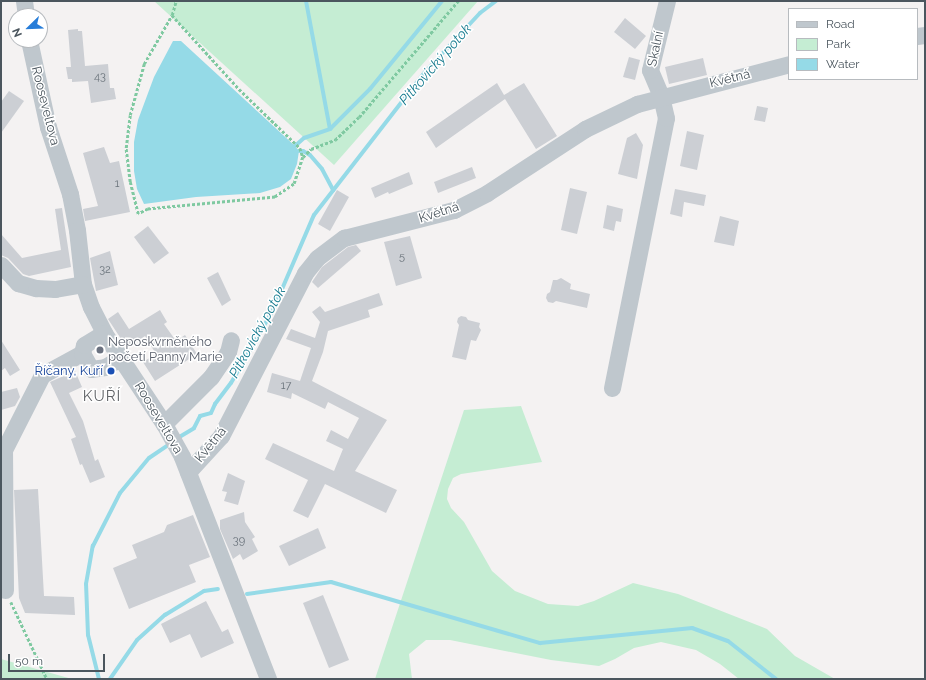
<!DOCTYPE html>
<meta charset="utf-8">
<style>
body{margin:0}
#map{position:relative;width:926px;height:680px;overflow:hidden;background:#f4f2f2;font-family:Raleway,sans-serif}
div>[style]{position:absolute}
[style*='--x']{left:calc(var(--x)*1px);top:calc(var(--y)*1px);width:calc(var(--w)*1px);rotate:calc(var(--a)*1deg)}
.green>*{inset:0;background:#c5edd3}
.water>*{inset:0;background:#95dae7}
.stream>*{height:4px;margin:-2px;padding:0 2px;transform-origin:2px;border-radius:2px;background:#95dae7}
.building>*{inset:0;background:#cccfd4}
.path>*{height:2.5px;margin-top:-1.25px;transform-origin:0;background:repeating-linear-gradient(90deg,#7fc9a1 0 3px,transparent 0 5px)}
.minor>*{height:17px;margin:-8.5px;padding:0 8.5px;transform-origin:8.5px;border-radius:8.5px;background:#bfc7cd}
.dots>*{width:11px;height:11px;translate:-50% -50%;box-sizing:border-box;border:2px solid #fff;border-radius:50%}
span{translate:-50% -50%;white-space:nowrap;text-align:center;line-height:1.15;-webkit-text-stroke:3px #fff;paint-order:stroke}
.number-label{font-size:11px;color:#6b747c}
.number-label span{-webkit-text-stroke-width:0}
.street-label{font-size:13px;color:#4b565e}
.worship-label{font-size:13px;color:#5b616d}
.left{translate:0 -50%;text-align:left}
.transit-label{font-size:13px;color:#164399}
.right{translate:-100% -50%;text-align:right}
.water-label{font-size:14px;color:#167b8f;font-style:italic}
.quarter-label{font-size:15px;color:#5f6266;letter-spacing:1px}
.frame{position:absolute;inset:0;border:2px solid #4b565e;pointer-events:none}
.legend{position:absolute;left:788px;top:8px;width:130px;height:72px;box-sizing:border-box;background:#fff;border:1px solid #b7bbbf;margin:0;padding:5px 7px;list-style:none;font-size:12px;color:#4b565e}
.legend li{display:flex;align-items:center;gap:8px;height:20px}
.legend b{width:20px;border:1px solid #b7bbbf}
.north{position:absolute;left:8px;top:8px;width:40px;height:40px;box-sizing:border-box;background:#fff;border:1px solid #b7bbbf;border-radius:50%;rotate:247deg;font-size:11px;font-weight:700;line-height:16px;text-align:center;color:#4b565e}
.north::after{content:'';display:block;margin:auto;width:14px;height:18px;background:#277dd9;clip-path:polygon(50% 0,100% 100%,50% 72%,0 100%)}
.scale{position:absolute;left:8px;top:654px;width:97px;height:18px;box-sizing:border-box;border:2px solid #4b565e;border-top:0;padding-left:5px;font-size:12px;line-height:14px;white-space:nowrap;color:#4b565e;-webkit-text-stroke:3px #fff;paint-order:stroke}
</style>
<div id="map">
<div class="green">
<div style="clip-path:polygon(154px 1px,478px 1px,334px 165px)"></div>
<div style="clip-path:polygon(521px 406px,542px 462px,461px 474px,453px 478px,448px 489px,447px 499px,451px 508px,464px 522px,492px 571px,515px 591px,548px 604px,578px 606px,594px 601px,633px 583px,678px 594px,767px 629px,795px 656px,835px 679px,739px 679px,720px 664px,696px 650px,661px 642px,634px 648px,615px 659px,599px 666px,551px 660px,450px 640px,426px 640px,409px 654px,412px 679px,375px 679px,464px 410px)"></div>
<div style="clip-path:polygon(1px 659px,72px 679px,1px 679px)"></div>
</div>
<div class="water">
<div style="clip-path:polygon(173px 41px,181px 41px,295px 146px,299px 151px,297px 164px,291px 179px,280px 187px,260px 193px,196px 197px,144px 204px,137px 189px,134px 171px,134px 142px,138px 120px,154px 77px)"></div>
</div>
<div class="stream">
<div style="--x:306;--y:1;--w:130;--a:79.4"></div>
<div style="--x:295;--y:146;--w:12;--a:-42"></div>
<div style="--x:304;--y:138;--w:28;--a:-19"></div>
<div style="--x:330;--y:129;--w:57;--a:-45"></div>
<div style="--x:370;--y:89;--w:114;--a:-50.7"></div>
<div style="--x:299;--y:151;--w:4;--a:0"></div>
<div style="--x:303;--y:151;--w:8;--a:30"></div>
<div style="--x:310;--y:155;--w:18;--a:49"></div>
<div style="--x:322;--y:169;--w:24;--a:62"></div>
<div style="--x:176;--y:439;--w:21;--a:-31"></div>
<div style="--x:194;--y:428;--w:13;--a:-63"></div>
<div style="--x:200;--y:416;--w:11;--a:-15"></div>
<div style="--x:211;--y:413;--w:10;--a:-66"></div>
<div style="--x:215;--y:404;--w:26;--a:-53"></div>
<div style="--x:231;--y:383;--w:84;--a:-60.1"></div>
<div style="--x:273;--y:310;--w:103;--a:-66.7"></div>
<div style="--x:314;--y:215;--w:181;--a:-52.2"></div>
<div style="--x:425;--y:72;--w:81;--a:-47"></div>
<div style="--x:480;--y:13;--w:20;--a:-37"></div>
<div style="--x:247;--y:594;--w:85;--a:-8.1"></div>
<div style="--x:331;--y:582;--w:218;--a:16.3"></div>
<div style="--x:540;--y:643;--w:153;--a:-5.6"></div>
<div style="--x:692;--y:628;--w:38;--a:20"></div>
<div style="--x:728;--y:641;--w:61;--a:38.4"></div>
<div style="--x:99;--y:679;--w:45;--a:-104"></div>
<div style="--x:88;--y:635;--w:51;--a:-92.2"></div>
<div style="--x:86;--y:584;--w:39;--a:-80"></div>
<div style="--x:93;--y:546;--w:59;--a:-63"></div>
<div style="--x:120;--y:493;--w:45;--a:-50.4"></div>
<div style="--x:149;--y:458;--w:27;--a:-34"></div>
<div style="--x:110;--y:679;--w:47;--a:-55.3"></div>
<div style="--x:137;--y:640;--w:38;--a:-42"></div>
<div style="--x:165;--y:615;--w:46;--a:-31.6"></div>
<div style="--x:204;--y:591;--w:14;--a:-8"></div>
</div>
<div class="building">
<div style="clip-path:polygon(625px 18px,646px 36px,635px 49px,614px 32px)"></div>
<div style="clip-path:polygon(78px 29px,78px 31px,82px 31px,85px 66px,108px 64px,110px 88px,114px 88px,116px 99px,91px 103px,88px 81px,72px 82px,72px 79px,68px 79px,66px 67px,71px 67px,68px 30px)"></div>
<div style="clip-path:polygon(629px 57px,640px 60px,635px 80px,623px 77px)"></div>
<div style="clip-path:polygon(703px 58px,707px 75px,669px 84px,665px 67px)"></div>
<div style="clip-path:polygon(497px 83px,504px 95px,524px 83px,557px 136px,536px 149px,505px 99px,436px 148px,426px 132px)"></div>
<div style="clip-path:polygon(9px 91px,24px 101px,1px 133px,1px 102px)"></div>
<div style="clip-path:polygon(757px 106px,768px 108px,765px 122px,754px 120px)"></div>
<div style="clip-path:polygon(687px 131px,704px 135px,697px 170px,680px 166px)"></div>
<div style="clip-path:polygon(636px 133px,643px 145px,637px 179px,618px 174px,627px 138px)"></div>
<div style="clip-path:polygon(104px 147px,110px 163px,119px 161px,130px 212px,85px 221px,83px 209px,98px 206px,83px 153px)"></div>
<div style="clip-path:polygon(472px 167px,476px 178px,438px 193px,434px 182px)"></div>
<div style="clip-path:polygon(409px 172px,413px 184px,389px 194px,388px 192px,375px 198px,371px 188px)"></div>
<div style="clip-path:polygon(570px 188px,587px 192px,577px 234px,561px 230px)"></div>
<div style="clip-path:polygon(675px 189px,706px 195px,704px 206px,684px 202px,682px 217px,670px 214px)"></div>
<div style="clip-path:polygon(337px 190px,349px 197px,330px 231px,318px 224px)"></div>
<div style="clip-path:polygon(607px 205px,623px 209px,621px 222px,616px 221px,614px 231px,603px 228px)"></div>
<div style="clip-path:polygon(62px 208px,71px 267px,29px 276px,23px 274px,8px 258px,1px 255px,1px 234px,22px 258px,61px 250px,55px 209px)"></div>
<div style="clip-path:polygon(720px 216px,739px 221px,734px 246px,714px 242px)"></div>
<div style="clip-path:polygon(148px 226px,169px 253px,154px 264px,134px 237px)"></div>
<div style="clip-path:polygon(410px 236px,422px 278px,396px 286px,384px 242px)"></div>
<div style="clip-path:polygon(356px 245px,361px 251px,318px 288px,312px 282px,322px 267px,348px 247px)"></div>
<div style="clip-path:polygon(110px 251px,118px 285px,96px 291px,90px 258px)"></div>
<div style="clip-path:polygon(218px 272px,231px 300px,222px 306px,207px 278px)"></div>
<div style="clip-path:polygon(561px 278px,571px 284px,570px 289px,590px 294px,587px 308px,556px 301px,553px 303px,548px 302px,546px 298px,547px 294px,550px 292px,553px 280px,557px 280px)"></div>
<div style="clip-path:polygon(379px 293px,383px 305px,368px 310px,370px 317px,328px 331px,323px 352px,312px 381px,387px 420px,355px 471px,397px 490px,386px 513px,325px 484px,308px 518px,293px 511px,308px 480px,265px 459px,273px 443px,334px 471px,343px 449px,326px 441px,331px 430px,348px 439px,359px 418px,328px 402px,325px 409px,292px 393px,291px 399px,267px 392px,272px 373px,300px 381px,311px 348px,286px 339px,291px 329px,315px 338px,320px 322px,312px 312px,320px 306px,325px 312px)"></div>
<div style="clip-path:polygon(160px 310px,167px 322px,164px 324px,176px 341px,185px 335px,197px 354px,155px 381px,143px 362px,156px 354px,145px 336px,127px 348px,108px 319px,118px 312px,129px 329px)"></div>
<div style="clip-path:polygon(461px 316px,466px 317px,468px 320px,480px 323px,479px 327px,481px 330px,476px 341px,471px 340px,466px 360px,452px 357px,459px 325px,457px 322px,458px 318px)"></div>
<div style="clip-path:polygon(1px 340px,20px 370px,10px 376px,5px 368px,1px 371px)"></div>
<div style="clip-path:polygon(75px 371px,82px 387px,69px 393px,83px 421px,95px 461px,98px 459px,105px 477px,90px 483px,82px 464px,80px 465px,71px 439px,76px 437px,50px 382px)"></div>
<div style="clip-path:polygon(17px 388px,20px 397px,15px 406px,1px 410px,1px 392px)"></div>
<div style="clip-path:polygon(228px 473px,245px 481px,238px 505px,224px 501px,227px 492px,222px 491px)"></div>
<div style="clip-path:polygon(38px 489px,44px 596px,74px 597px,75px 615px,25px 613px,19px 598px,14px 490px)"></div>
<div style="clip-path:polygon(244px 512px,245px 522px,255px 537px,252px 539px,258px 551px,243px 560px,240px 554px,233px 559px,220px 529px,220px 520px)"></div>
<div style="clip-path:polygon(193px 515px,210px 557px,189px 565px,196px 582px,129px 609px,113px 568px,137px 558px,132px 545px,164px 532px,167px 525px)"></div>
<div style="clip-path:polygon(318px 528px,326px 548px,289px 566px,279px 546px)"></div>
<div style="clip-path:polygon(323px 595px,349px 660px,329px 668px,303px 603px)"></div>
<div style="clip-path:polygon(206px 601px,222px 632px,228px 629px,234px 643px,201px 658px,190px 634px,170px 643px,161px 624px)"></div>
</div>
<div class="path">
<div style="--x:172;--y:15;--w:100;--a:47.8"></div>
<div style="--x:239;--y:89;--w:85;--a:44"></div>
<div style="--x:300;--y:148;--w:9;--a:72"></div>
<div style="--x:303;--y:157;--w:28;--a:108"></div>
<div style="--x:294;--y:184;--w:23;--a:146"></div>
<div style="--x:275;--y:197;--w:128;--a:174.6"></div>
<div style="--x:148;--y:209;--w:11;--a:153"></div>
<div style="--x:138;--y:214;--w:33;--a:-104"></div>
<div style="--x:130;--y:182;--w:34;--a:-97"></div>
<div style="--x:126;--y:148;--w:33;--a:-83"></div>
<div style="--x:130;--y:115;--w:53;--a:-74.6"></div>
<div style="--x:144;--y:64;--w:56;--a:-60.3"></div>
<div style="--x:172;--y:15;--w:15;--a:-74"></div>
<div style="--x:303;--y:157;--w:11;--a:-45"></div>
<div style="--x:311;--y:149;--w:26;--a:-21"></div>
<div style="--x:335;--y:140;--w:33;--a:-44"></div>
<div style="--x:359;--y:117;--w:153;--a:-49.5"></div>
<div style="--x:11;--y:602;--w:85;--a:64.9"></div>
</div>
<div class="minor">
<div style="--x:24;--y:1;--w:15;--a:82"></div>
<div style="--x:917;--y:36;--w:8;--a:-7"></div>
<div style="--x:29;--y:40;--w:89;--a:77.7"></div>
<div style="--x:48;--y:127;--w:71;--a:71.8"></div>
<div style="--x:70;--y:194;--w:37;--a:79"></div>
<div style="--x:77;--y:230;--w:54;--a:83.7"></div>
<div style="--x:83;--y:284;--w:24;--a:71"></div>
<div style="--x:91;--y:307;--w:29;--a:63"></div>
<div style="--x:104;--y:333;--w:109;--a:56.6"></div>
<div style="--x:164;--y:424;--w:38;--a:61"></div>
<div style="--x:182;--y:457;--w:238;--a:68.8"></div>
<div style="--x:1;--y:265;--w:25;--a:47"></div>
<div style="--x:18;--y:283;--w:19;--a:16"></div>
<div style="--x:36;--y:288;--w:19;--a:3"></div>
<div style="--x:55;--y:289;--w:28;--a:-10"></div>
<div style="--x:82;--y:353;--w:18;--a:61"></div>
<div style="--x:91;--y:369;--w:14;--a:-8"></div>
<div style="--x:105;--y:367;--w:17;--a:-31"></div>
<div style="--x:612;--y:388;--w:275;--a:-78.7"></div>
<div style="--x:666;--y:118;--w:23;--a:-103"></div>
<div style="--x:661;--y:96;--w:28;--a:-113"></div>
<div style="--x:650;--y:70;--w:71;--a:-76.2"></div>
<div style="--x:164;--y:424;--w:66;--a:-45"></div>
<div style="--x:211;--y:377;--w:30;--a:-56"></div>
<div style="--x:228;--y:352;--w:12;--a:-76"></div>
<div style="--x:188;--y:472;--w:49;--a:-47.5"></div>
<div style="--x:221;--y:436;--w:183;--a:-62.7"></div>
<div style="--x:305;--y:273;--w:19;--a:-51"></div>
<div style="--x:317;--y:258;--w:34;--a:-37"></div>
<div style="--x:344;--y:238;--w:114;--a:-14.3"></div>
<div style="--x:454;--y:210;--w:37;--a:-27"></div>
<div style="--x:487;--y:193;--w:117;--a:-33.1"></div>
<div style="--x:585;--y:129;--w:58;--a:-25.7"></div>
<div style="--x:637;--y:104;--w:157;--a:-14.7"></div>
<div style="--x:5;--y:590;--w:140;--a:-90.4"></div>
<div style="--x:4;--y:450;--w:84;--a:-63.1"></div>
<div style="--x:42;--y:375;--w:46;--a:-28.8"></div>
<div style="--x:82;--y:353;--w:8;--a:-76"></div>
<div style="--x:84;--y:345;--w:23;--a:-31"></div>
</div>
<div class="dots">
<div style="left:100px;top:350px;background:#6b7280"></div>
<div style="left:111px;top:371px;background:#1a4fb4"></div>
</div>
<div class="number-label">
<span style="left:100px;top:77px">43</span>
<span style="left:117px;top:184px">1</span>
<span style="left:402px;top:257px">5</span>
<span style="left:105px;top:270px">32</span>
<span style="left:286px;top:386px">17</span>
<span style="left:239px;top:541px">39</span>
</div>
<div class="street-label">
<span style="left:656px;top:49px;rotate:-78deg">Skalní</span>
<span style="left:730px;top:79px;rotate:-14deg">Květná</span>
<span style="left:45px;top:106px;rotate:76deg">Rooseveltova</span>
<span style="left:439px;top:213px;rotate:-18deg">Květná</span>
<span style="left:158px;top:418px;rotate:59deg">Rooseveltova</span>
<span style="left:211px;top:445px;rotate:-51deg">Květná</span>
</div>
<div class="worship-label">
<span class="left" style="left:108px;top:350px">Neposkvrněného<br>početí Panny Marie</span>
</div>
<div class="transit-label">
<span class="right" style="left:103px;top:371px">Říčany, Kuří</span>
</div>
<div class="water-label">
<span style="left:435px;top:64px;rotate:-49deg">Pitkovický potok</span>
<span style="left:257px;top:332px;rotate:-61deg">Pitkovický potok</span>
</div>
<div class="quarter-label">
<span style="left:102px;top:397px">KUŘÍ</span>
</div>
<div class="frame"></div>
<ul class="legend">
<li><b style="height:5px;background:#bfc7cd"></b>Road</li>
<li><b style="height:11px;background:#c5edd3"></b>Park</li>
<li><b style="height:11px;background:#95dae7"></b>Water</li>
</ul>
<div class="north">N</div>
<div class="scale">50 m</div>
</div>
